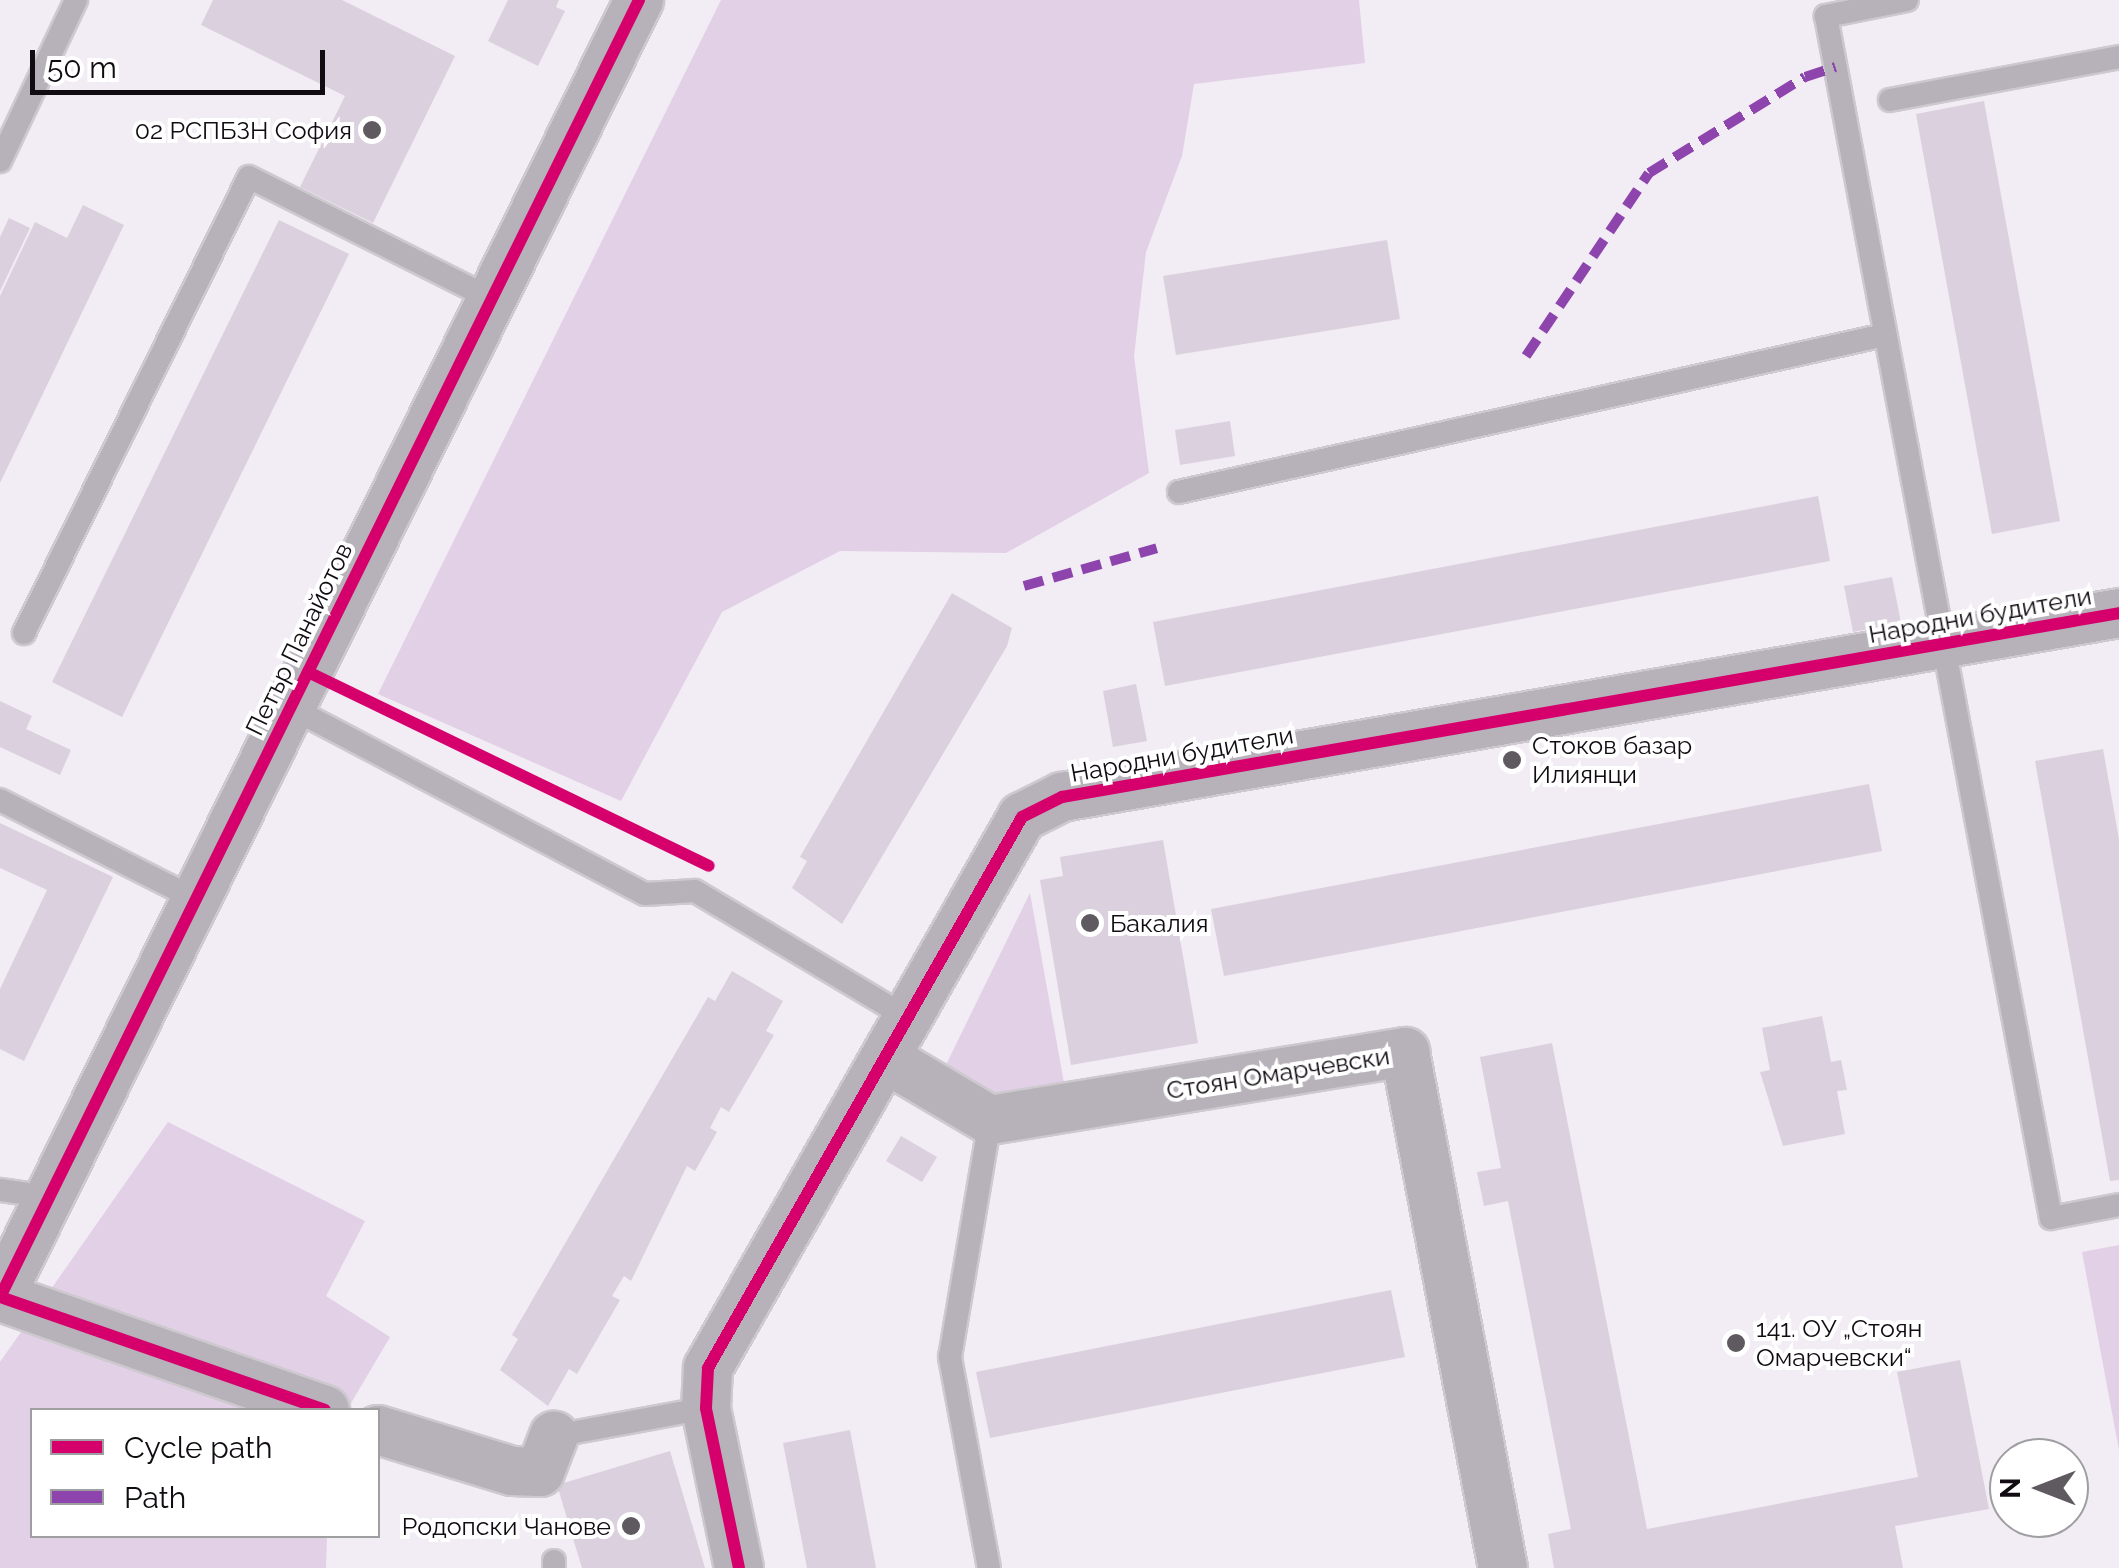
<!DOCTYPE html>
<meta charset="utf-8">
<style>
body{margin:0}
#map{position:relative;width:2119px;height:1568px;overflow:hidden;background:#f2ecf4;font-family:Raleway,sans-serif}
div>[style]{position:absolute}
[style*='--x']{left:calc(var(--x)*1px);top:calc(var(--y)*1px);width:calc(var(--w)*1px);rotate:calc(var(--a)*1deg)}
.green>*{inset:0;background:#e2d0e6}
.building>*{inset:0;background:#dbd1de}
.roads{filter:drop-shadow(2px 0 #cdc9cf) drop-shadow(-2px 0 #cdc9cf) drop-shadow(0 2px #cdc9cf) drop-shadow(0 -2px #cdc9cf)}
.lane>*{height:22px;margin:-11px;padding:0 11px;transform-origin:11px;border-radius:11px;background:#b7b2b9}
.street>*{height:48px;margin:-24px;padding:0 24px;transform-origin:24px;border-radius:24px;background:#b7b2b9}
.quiet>*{height:10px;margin-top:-5px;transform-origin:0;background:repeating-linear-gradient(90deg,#8e44ad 0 20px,transparent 0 30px)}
.cycleway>*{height:12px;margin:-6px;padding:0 6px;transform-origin:6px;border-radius:6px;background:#d6006c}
.dots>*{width:28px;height:28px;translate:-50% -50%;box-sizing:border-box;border:5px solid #fff;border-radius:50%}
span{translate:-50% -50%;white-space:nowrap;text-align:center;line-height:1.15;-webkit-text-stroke:8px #fff;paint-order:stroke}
.poi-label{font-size:25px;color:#100c11}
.right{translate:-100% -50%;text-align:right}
.left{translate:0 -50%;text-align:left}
.street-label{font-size:25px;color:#100c11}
.legend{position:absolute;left:30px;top:1408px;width:350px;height:130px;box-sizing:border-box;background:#fff;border:2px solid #9f9ea0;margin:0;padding:12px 18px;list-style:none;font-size:30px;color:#100c11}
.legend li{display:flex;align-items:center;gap:20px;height:50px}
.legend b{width:50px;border:2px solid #9f9ea0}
.north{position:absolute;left:1989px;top:1438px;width:100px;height:100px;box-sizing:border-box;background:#fff;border:2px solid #9f9ea0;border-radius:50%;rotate:270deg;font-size:28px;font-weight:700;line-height:40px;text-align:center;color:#100c11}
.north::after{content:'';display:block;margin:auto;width:35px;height:45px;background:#5f5a60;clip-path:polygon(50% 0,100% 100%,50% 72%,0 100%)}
.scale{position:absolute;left:30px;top:50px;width:295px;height:45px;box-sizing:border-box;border:5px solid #100c11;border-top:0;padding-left:12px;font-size:30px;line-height:35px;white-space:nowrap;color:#100c11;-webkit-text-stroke:8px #fff;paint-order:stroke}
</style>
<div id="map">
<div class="green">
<div style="clip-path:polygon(721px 0,1359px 0,1365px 63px,1194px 84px,1182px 156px,1146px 252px,1134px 356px,1149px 473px,1006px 553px,840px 551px,722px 612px,621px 801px,378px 694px)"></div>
<div style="clip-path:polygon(1030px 893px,1067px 1100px,1026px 1109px,942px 1073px)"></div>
<div style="clip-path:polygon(168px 1122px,365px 1221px,326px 1296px,390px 1337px,347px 1410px,32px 1410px,32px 1536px,327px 1536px,326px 1568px,0 1568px,0 1362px)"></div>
<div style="clip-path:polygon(2119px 1245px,2119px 1450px,2082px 1252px)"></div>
</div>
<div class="building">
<div style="clip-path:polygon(213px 0,342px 0,455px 56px,373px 223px,300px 187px,345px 96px,201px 25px)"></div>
<div style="clip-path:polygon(508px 0,559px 0,556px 7px,565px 11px,538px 66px,488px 41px)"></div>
<div style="clip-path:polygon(1984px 101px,2060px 521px,1992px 534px,1916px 114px)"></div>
<div style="clip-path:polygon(83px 205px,124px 225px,0 483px,0 296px,35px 222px,67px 238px)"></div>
<div style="clip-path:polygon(9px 218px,30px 228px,0 291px,0 237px)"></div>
<div style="clip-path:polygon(279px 220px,349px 254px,122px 717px,52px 682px)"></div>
<div style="clip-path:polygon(1387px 240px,1400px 319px,1176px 355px,1163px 276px)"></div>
<div style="clip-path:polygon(1230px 421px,1235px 456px,1180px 465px,1175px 430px)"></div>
<div style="clip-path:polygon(1818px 496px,1830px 561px,1165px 686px,1153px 622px)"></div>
<div style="clip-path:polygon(1892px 577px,1901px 623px,1853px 632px,1844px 586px)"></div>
<div style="clip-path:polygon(952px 593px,1012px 628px,1007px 646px,842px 924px,792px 888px,807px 861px,800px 857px)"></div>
<div style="clip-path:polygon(1136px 684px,1147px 741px,1113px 747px,1103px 691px)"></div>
<div style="clip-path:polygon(0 701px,32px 716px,26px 729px,71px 750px,60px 775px,0 747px)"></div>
<div style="clip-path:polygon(2103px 749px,2119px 839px,2119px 1180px,2110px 1181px,2035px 761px)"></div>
<div style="clip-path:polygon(1869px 784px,1882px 851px,1224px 976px,1211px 909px)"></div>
<div style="clip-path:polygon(0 823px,113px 877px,24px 1061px,0 1049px,0 989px,47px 890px,0 868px)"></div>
<div style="clip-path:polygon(1163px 840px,1198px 1043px,1071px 1065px,1040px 880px,1063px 876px,1060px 857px)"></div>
<div style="clip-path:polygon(732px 971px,783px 1001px,766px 1031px,774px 1035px,729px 1112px,721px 1107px,710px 1128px,717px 1132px,695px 1171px,687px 1166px,631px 1281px,624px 1276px,612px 1296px,620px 1300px,577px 1374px,569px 1369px,548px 1406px,500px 1370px,518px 1339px,512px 1335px,708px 997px,715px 1001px)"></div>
<div style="clip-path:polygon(1822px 1016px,1831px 1062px,1841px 1060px,1847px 1090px,1837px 1091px,1845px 1134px,1783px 1146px,1760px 1072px,1770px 1070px,1762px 1028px)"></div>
<div style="clip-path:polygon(1552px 1043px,1647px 1529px,1918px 1477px,1897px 1372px,1960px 1360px,1989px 1509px,1895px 1526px,1903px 1568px,1554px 1568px,1548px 1534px,1571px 1529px,1508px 1201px,1484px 1206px,1477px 1172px,1501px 1168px,1480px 1057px)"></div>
<div style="clip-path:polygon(901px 1136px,937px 1157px,922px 1182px,886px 1161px)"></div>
<div style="clip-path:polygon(1391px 1290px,1405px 1357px,990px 1438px,976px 1372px)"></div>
<div style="clip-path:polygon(850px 1430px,876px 1568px,807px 1568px,783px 1443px)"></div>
<div style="clip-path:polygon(670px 1451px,705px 1568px,582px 1568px,557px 1485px)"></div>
</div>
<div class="roads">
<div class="lane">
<div style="--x:1907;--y:0;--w:83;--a:168.8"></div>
<div style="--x:1826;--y:16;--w:1223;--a:79.4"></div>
<div style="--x:2051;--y:1218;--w:69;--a:-10.8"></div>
<div style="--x:1890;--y:100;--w:233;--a:-10.6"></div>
<div style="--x:0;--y:161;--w:178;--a:-64.7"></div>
<div style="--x:1179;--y:492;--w:722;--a:-12.55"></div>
<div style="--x:24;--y:633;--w:508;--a:-63.74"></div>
<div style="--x:249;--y:177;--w:272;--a:26.7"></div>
<div style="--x:290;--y:707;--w:401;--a:27.8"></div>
<div style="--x:645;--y:894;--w:50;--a:-3.4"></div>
<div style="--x:695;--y:891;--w:248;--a:30.8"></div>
<div style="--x:0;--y:800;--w:219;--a:26.9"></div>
<div style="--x:0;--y:1190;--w:49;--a:8.1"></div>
<div style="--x:554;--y:1436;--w:155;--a:-10.4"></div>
<div style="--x:554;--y:1561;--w:7;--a:90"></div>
<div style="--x:989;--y:1568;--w:215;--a:-100.5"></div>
<div style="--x:950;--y:1357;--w:240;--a:-80.4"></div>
</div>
<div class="street">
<div style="--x:885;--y:1058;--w:122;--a:30.6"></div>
<div style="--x:990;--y:1120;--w:421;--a:-9.3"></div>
<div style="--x:1405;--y:1052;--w:525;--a:79.25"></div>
<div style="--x:325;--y:1410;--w:344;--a:-160.8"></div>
<div style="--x:0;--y:1297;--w:1446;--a:-63.77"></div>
<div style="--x:378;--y:1430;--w:140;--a:17"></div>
<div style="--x:512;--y:1471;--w:28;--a:2"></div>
<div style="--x:540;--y:1472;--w:39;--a:-69"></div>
<div style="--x:739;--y:1568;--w:163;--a:-101.7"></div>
<div style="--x:706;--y:1408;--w:40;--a:-87.1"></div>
<div style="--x:708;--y:1368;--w:634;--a:-60.32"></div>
<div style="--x:1022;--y:817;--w:45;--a:-26.6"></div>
<div style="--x:1062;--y:797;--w:1073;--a:-9.87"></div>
</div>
</div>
<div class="quiet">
<div style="--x:1526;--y:356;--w:220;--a:-56.1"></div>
<div style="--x:1649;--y:173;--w:183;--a:-31.6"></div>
<div style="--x:1805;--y:77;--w:32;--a:-18"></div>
<div style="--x:1024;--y:586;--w:138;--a:-15.9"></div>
</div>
<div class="cycleway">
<div style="--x:308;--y:672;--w:445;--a:25.8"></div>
<div style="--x:325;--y:1410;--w:344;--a:-160.8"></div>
<div style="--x:0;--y:1297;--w:1446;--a:-63.77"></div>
<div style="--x:739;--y:1568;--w:163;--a:-101.7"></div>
<div style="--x:706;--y:1408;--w:40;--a:-87.1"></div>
<div style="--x:708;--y:1368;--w:634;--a:-60.32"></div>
<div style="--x:1022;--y:817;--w:45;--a:-26.6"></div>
<div style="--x:1062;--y:797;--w:1073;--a:-9.87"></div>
</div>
<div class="dots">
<div style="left:372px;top:130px;background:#5f5a60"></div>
<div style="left:1512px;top:760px;background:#5f5a60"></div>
<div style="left:1090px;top:923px;background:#5f5a60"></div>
<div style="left:1736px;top:1343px;background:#5f5a60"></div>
<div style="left:631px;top:1526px;background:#5f5a60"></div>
</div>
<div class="poi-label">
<span class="right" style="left:352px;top:130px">02 РСПБЗН София</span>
<span class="left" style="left:1532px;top:760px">Стоков базар<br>Илиянци</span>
<span class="left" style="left:1110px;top:923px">Бакалия</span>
<span class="left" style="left:1756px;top:1343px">141. ОУ „Стоян<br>Омарчевски“</span>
<span class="right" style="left:611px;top:1526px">Родопски Чанове</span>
</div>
<div class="street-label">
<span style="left:1980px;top:615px;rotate:-10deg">Народни будители</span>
<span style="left:299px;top:639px;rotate:-64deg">Петър Панайотов</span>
<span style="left:1182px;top:754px;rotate:-10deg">Народни будители</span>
<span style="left:1278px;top:1073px;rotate:-9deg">Стоян Омарчевски</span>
</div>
<ul class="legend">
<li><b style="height:12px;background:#d6006c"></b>Cycle path</li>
<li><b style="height:12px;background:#8e44ad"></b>Path</li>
</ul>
<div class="north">N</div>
<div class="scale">50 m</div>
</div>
